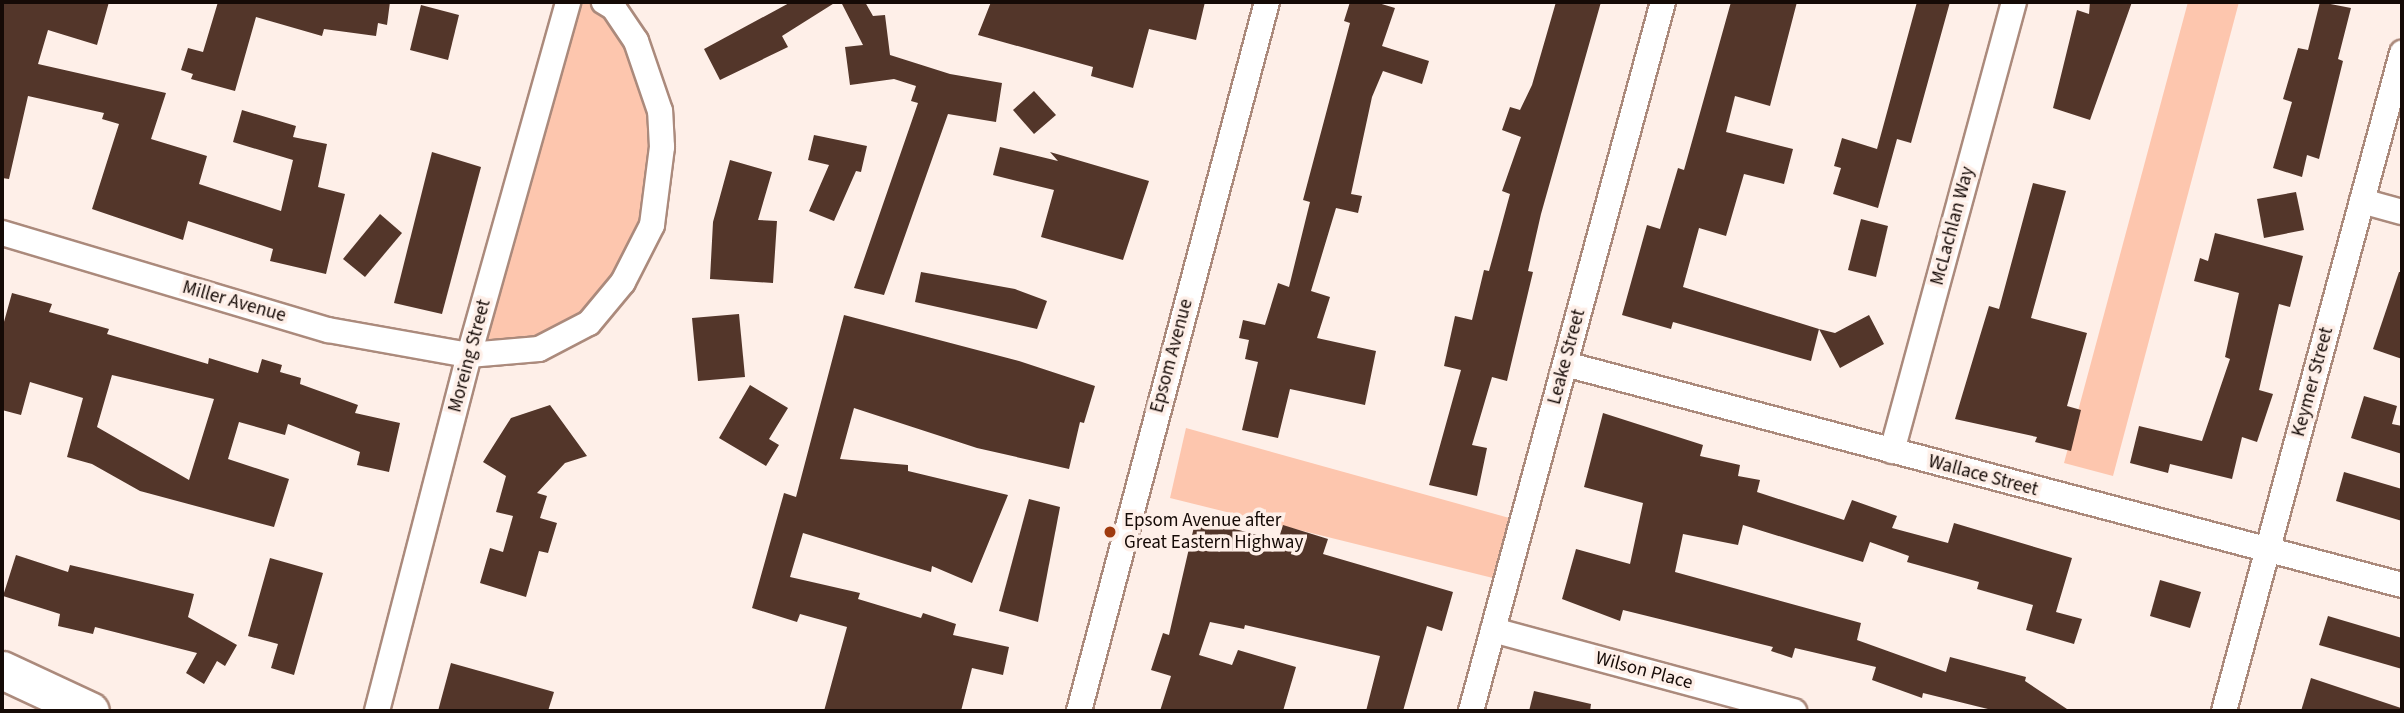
<!DOCTYPE html>
<style>
body{margin:0}
#map{position:relative;width:2404px;height:713px;overflow:hidden;background:#feefe8;font-family:"Source Sans 3",sans-serif}
div>[style]{position:absolute}
[style*='--x']{left:calc(var(--x)*1px);top:calc(var(--y)*1px);width:calc(var(--w)*1px);rotate:calc(var(--a)*1deg)}
.green>*{inset:0;background:#fdc6ae}
.building>*{inset:0;background:#53362a}
.roads{filter:drop-shadow(2px 0 #ab8a7c) drop-shadow(-2px 0 #ab8a7c) drop-shadow(0 2px #ab8a7c) drop-shadow(0 -2px #ab8a7c)}
.minor>*{height:24px;margin:-12px;padding:0 12px;transform-origin:12px;border-radius:12px;background:#fff}
.highway>*{height:37px;margin:-18.5px;padding:0 18.5px;transform-origin:18.5px;border-radius:18.5px;background:#fff}
.dots>*{width:19px;height:19px;translate:-50% -50%;box-sizing:border-box;border:4px solid #feefe8;border-radius:50%}
span{translate:-50% -50%;white-space:nowrap;text-align:center;line-height:1.15;-webkit-text-stroke:7px #feefe8;paint-order:stroke}
.street-label{font-size:19px;color:#150a06}
.poi-label{font-size:19px;color:#150a06}
.left{translate:0 -50%;text-align:left}
.frame{position:absolute;inset:0;border:4px solid #150a06;pointer-events:none}
</style>
<div id="map">
<div class="green">
<div style="clip-path:polygon(568px 2px,604px 2px,649px 72px,652px 225px,589px 323px,469px 355px)"></div>
<div style="clip-path:polygon(2188px 2px,2239px 2px,2113px 476px,2064px 463px)"></div>
<div style="clip-path:polygon(1186px 428px,1513px 519px,1497px 579px,1170px 498px)"></div>
</div>
<div class="building">
<div style="clip-path:polygon(2px 2px,109px 2px,97px 45px,48px 30px,38px 64px,166px 93px,151px 139px,207px 156px,199px 184px,281px 211px,293px 160px,233px 142px,242px 110px,296px 126px,293px 137px,327px 144px,318px 187px,345px 194px,326px 274px,270px 261px,273px 249px,188px 221px,183px 240px,92px 209px,119px 124px,102px 119px,104px 113px,28px 96px,9px 179px,2px 178px)"></div>
<div style="clip-path:polygon(218px 2px,390px 2px,387px 25px,378px 23px,376px 36px,324px 29px,322px 36px,256px 17px,235px 91px,191px 79px,193px 74px,181px 70px,188px 48px,203px 52px)"></div>
<div style="clip-path:polygon(791px 2px,836px 2px,782px 36px,788px 47px,720px 80px,704px 49px)"></div>
<div style="clip-path:polygon(841px 2px,865px 2px,873px 16px,885px 15px,890px 55px,950px 74px,1002px 83px,996px 122px,948px 114px,884px 295px,854px 288px,918px 103px,911px 101px,916px 86px,894px 79px,850px 85px,845px 47px,863px 45px)"></div>
<div style="clip-path:polygon(991px 2px,1205px 2px,1196px 40px,1149px 29px,1133px 88px,1091px 76px,1093px 67px,978px 35px)"></div>
<div style="clip-path:polygon(1350px 2px,1375px 2px,1395px 8px,1382px 46px,1429px 61px,1422px 84px,1383px 71px,1372px 97px,1351px 194px,1362px 196px,1358px 213px,1336px 208px,1311px 291px,1330px 297px,1317px 338px,1376px 351px,1365px 405px,1290px 389px,1278px 438px,1242px 430px,1258px 362px,1245px 359px,1249px 340px,1239px 338px,1243px 320px,1265px 325px,1278px 283px,1289px 287px,1310px 202px,1303px 200px,1350px 23px,1344px 21px)"></div>
<div style="clip-path:polygon(1556px 2px,1601px 2px,1541px 214px,1528px 271px,1533px 272px,1507px 381px,1492px 377px,1472px 445px,1487px 448px,1477px 496px,1429px 485px,1461px 370px,1444px 366px,1455px 316px,1472px 320px,1484px 270px,1489px 271px,1510px 194px,1502px 191px,1521px 137px,1502px 130px,1510px 107px,1520px 110px,1532px 85px)"></div>
<div style="clip-path:polygon(1731px 2px,1797px 2px,1770px 106px,1735px 96px,1726px 132px,1793px 149px,1784px 184px,1744px 174px,1726px 236px,1699px 228px,1683px 287px,1819px 329px,1811px 361px,1673px 322px,1671px 329px,1622px 315px,1647px 225px,1660px 229px,1678px 168px,1684px 170px)"></div>
<div style="clip-path:polygon(1917px 2px,1950px 2px,1911px 143px,1897px 139px,1878px 208px,1833px 194px,1841px 168px,1834px 166px,1842px 138px,1877px 149px)"></div>
<div style="clip-path:polygon(2090px 2px,2132px 2px,2090px 120px,2053px 108px,2077px 10px,2089px 14px)"></div>
<div style="clip-path:polygon(2320px 2px,2351px 8px,2338px 59px,2343px 61px,2319px 159px,2307px 155px,2302px 177px,2273px 168px,2292px 102px,2283px 99px,2298px 48px,2308px 50px)"></div>
<div style="clip-path:polygon(421px 5px,459px 15px,448px 60px,410px 50px)"></div>
<div style="clip-path:polygon(1034px 91px,1056px 115px,1034px 134px,1013px 110px)"></div>
<div style="clip-path:polygon(814px 135px,867px 146px,861px 172px,856px 171px,834px 221px,809px 211px,829px 165px,808px 160px)"></div>
<div style="clip-path:polygon(1000px 147px,1058px 161px,1050px 152px,1149px 181px,1123px 260px,1041px 237px,1054px 190px,993px 175px)"></div>
<div style="clip-path:polygon(432px 152px,481px 167px,442px 314px,394px 303px)"></div>
<div style="clip-path:polygon(730px 160px,772px 172px,758px 220px,777px 221px,773px 283px,710px 279px,713px 222px)"></div>
<div style="clip-path:polygon(2033px 183px,2066px 191px,2031px 318px,2087px 333px,2067px 406px,2081px 410px,2071px 451px,2035px 442px,2037px 437px,1955px 419px,1989px 306px,1999px 309px)"></div>
<div style="clip-path:polygon(2296px 192px,2304px 230px,2264px 238px,2257px 199px)"></div>
<div style="clip-path:polygon(380px 214px,402px 233px,365px 277px,343px 259px)"></div>
<div style="clip-path:polygon(1861px 219px,1888px 226px,1876px 277px,1848px 270px)"></div>
<div style="clip-path:polygon(2215px 233px,2303px 256px,2290px 307px,2279px 304px,2259px 390px,2273px 394px,2257px 442px,2242px 437px,2232px 479px,2170px 464px,2168px 473px,2130px 463px,2139px 426px,2202px 441px,2230px 359px,2225px 357px,2239px 293px,2194px 281px,2200px 258px,2208px 261px)"></div>
<div style="clip-path:polygon(921px 272px,1015px 289px,1047px 301px,1037px 329px,915px 302px)"></div>
<div style="clip-path:polygon(2399px 272px,2402px 272px,2402px 359px,2373px 349px)"></div>
<div style="clip-path:polygon(evenodd,12px 293px,52px 304px,49px 312px,109px 329px,107px 334px,208px 364px,209px 358px,258px 373px,262px 359px,282px 365px,280px 372px,301px 378px,300px 384px,358px 405px,355px 413px,400px 423px,389px 472px,357px 465px,360px 452px,288px 424px,285px 435px,239px 422px,228px 459px,289px 479px,274px 527px,140px 491px,92px 464px,67px 457px,83px 398px,30px 382px,21px 415px,2px 410px,2px 329px,12px 293px,112px 375px,214px 399px,189px 480px,97px 427px,112px 375px)"></div>
<div style="clip-path:polygon(739px 314px,745px 377px,698px 381px,692px 318px)"></div>
<div style="clip-path:polygon(844px 315px,1019px 361px,1095px 386px,1084px 423px,1080px 422px,1069px 469px,977px 448px,854px 408px,840px 459px,908px 465px,908px 471px,1008px 495px,972px 583px,932px 566px,931px 572px,803px 533px,790px 577px,860px 593px,858px 599px,921px 618px,923px 613px,956px 624px,953px 635px,1009px 647px,1003px 675px,972px 668px,961px 711px,824px 711px,847px 627px,800px 614px,797px 622px,752px 608px,784px 493px,796px 497px)"></div>
<div style="clip-path:polygon(1869px 315px,1884px 344px,1840px 368px,1819px 329px,1835px 333px)"></div>
<div style="clip-path:polygon(750px 385px,788px 408px,769px 439px,779px 445px,766px 466px,719px 438px)"></div>
<div style="clip-path:polygon(2364px 396px,2397px 406px,2392px 424px,2402px 426px,2402px 454px,2351px 438px)"></div>
<div style="clip-path:polygon(550px 405px,587px 456px,565px 463px,537px 493px,547px 496px,540px 518px,557px 523px,548px 553px,539px 551px,526px 597px,480px 583px,490px 548px,503px 552px,513px 516px,496px 512px,506px 476px,483px 462px,511px 418px)"></div>
<div style="clip-path:polygon(1603px 413px,1703px 445px,1700px 456px,1740px 465px,1738px 476px,1760px 480px,1757px 492px,1844px 520px,1852px 500px,1897px 516px,1892px 528px,1948px 543px,1954px 523px,2072px 558px,2056px 612px,2082px 619px,2074px 644px,2026px 630px,2033px 605px,1977px 589px,1979px 582px,1907px 562px,1909px 556px,1870px 542px,1863px 562px,1743px 525px,1738px 545px,1683px 534px,1675px 572px,1861px 623px,1857px 640px,1946px 672px,1950px 657px,2026px 677px,2025px 681px,2070px 711px,1996px 711px,1923px 693px,1922px 698px,1872px 680px,1876px 667px,1795px 648px,1792px 658px,1771px 651px,1773px 647px,1623px 610px,1620px 621px,1562px 599px,1576px 549px,1630px 564px,1643px 503px,1584px 487px)"></div>
<div style="clip-path:polygon(2344px 472px,2402px 489px,2402px 521px,2336px 501px)"></div>
<div style="clip-path:polygon(1029px 499px,1060px 507px,1038px 622px,999px 611px)"></div>
<div style="clip-path:polygon(1196px 518px,1278px 541px,1283px 525px,1328px 539px,1323px 554px,1453px 592px,1442px 631px,1427px 626px,1403px 711px,1366px 711px,1380px 656px,1245px 625px,1244px 629px,1210px 622px,1199px 655px,1232px 665px,1238px 650px,1296px 667px,1283px 711px,1160px 711px,1171px 676px,1151px 670px,1163px 633px,1169px 635px)"></div>
<div style="clip-path:polygon(16px 555px,68px 572px,70px 565px,194px 594px,188px 617px,237px 645px,225px 666px,217px 661px,204px 684px,186px 673px,197px 653px,95px 627px,93px 634px,58px 626px,60px 614px,3px 596px)"></div>
<div style="clip-path:polygon(270px 558px,323px 573px,294px 675px,271px 668px,278px 644px,248px 636px)"></div>
<div style="clip-path:polygon(2160px 580px,2201px 592px,2190px 628px,2150px 616px)"></div>
<div style="clip-path:polygon(2328px 616px,2402px 638px,2402px 669px,2319px 645px)"></div>
<div style="clip-path:polygon(451px 663px,554px 692px,548px 711px,438px 711px)"></div>
<div style="clip-path:polygon(2311px 678px,2401px 708px,2401px 711px,2301px 711px)"></div>
<div style="clip-path:polygon(1534px 691px,1591px 704px,1590px 711px,1529px 711px)"></div>
</div>
<div class="roads">
<div class="minor">
<div style="--x:2362;--y:201;--w:41;--a:15.4"></div>
<div style="--x:2;--y:233;--w:340;--a:16.6"></div>
<div style="--x:328;--y:330;--w:143;--a:10.1"></div>
<div style="--x:469;--y:355;--w:70;--a:-4.9"></div>
<div style="--x:539;--y:349;--w:56;--a:-27.5"></div>
<div style="--x:589;--y:323;--w:53;--a:-50.3"></div>
<div style="--x:623;--y:282;--w:64;--a:-63"></div>
<div style="--x:652;--y:225;--w:79;--a:-82.7"></div>
<div style="--x:662;--y:147;--w:36;--a:-93"></div>
<div style="--x:660;--y:111;--w:74;--a:-108.9"></div>
<div style="--x:636;--y:41;--w:40;--a:-124"></div>
<div style="--x:614;--y:8;--w:12;--a:-149"></div>
<div style="--x:1565;--y:364;--w:866;--a:14.79"></div>
<div style="--x:1892;--y:451;--w:465;--a:-74.8"></div>
<div style="--x:1493;--y:630;--w:312;--a:15.1"></div>
<div style="--x:377;--y:711;--w:368;--a:-75.5"></div>
<div style="--x:469;--y:355;--w:367;--a:-74.3"></div>
<div style="--x:1079;--y:711;--w:734;--a:-75.15"></div>
<div style="--x:1471;--y:711;--w:735;--a:-74.85"></div>
<div style="--x:2224;--y:711;--w:682;--a:-74.86"></div>
</div>
<div class="highway">
<div style="--x:2;--y:670;--w:97;--a:25"></div>
</div>
</div>
<div class="dots">
<div style="left:1110px;top:532px;background:#9f3a0e"></div>
</div>
<div class="street-label">
<span style="left:1953px;top:226px;rotate:-75deg">McLachlan Way</span>
<span style="left:234px;top:302px;rotate:16deg">Miller Avenue</span>
<span style="left:470px;top:356px;rotate:-75deg">Moreing Street</span>
<span style="left:1172px;top:356px;rotate:-75deg">Epsom Avenue</span>
<span style="left:1567px;top:357px;rotate:-75deg">Leake Street</span>
<span style="left:2313px;top:382px;rotate:-75deg">Keymer Street</span>
<span style="left:1983px;top:476px;rotate:15deg">Wallace Street</span>
<span style="left:1644px;top:671px;rotate:15deg">Wilson Place</span>
</div>
<div class="poi-label">
<span class="left" style="left:1124px;top:532px">Epsom Avenue after<br>Great Eastern Highway</span>
</div>
<div class="frame"></div>
</div>
